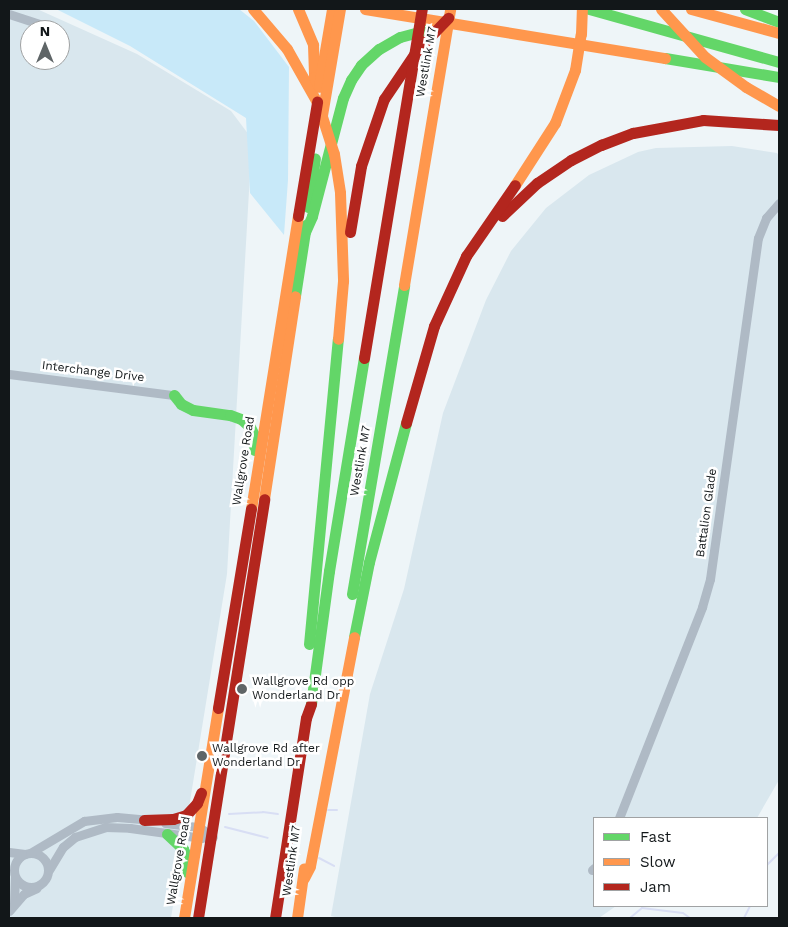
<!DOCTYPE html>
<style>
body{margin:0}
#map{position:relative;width:788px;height:927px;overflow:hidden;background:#eef5f8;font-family:"Work Sans",sans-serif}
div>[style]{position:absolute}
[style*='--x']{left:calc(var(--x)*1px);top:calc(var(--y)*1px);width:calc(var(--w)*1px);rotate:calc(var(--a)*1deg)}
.built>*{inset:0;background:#d9e7ee}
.green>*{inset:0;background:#c8e9f9}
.stream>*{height:2px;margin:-1px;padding:0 1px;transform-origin:1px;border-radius:1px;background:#d8def4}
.street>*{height:9px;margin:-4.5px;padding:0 4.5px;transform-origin:4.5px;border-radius:4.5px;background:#afbac5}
.street>.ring{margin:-4.5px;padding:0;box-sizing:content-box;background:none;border:9px solid #afbac5;border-radius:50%}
.fast>*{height:11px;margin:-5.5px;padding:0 5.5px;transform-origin:5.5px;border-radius:5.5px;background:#63d668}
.slow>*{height:11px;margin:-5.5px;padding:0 5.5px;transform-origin:5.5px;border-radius:5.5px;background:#ff974d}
.jam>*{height:11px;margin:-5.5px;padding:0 5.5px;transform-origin:5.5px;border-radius:5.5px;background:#b3261e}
.dots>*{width:14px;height:14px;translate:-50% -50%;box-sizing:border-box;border:2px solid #fff;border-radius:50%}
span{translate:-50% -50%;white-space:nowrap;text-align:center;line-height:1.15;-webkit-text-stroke:5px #fff;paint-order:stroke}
.street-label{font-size:12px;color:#121719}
.poi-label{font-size:12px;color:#121719}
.left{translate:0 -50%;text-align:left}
.frame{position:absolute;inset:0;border:10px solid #121719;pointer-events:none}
.legend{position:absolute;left:593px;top:817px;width:175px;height:90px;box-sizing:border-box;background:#fff;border:1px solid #a0a2a3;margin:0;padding:6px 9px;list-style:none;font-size:15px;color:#121719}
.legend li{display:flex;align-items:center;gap:10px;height:25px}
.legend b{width:25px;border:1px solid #a0a2a3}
.north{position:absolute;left:20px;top:20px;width:50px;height:50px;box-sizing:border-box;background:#fff;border:1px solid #a0a2a3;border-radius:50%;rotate:0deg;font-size:14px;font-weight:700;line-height:20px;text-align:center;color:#121719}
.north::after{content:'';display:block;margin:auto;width:18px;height:22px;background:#5f6567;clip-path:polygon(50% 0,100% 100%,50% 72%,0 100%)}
</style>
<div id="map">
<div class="built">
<div style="clip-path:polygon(evenodd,9px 9px,37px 9px,137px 54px,231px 111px,252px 139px,227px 574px,171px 918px,9px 918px,9px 9px,30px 30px,60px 30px,60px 60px,30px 60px,30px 30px)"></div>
<div style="clip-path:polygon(732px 146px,777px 153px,779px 156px,779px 780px,757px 818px,594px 818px,594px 906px,616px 906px,599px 918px,339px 918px,331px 916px,370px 694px,404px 589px,443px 413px,486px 300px,511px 251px,546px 208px,589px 175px,638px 152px,656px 148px)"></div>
</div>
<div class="green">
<div style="clip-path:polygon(56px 9px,239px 9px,254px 21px,289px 67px,288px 180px,284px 235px,250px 193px,246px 118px,130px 46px)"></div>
</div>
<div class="stream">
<div style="--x:328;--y:810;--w:9;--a:0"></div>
<div style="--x:229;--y:814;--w:34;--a:-3"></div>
<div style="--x:263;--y:812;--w:15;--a:8"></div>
<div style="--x:225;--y:827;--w:44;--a:14.3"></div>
<div style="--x:319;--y:858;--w:17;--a:28"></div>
<div style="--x:767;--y:865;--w:17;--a:-45"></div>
<div style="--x:630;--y:918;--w:16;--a:-40"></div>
<div style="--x:642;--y:908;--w:41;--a:7"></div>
<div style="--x:683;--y:913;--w:9;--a:36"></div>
<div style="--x:744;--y:918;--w:13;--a:-63"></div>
</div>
<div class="street">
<div style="--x:9;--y:14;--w:33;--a:18"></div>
<div style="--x:9;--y:374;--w:166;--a:7.3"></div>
<div style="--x:619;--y:818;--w:227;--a:-68.5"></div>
<div style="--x:702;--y:607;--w:29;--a:-74"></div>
<div style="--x:710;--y:579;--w:344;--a:-82"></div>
<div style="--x:758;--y:238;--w:22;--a:-68"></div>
<div style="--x:766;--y:218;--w:20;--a:-49"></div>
<div style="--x:165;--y:823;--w:34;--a:7"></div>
<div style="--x:199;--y:827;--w:17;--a:36"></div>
<div style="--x:9;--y:852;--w:16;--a:7"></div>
<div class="ring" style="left:14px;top:853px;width:25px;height:25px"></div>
<div style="--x:30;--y:853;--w:63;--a:-30.7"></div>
<div style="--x:84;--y:821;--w:33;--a:-7"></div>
<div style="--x:117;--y:817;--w:33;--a:5"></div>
<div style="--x:49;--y:870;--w:27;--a:-59"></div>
<div style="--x:63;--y:847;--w:16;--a:-40"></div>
<div style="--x:75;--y:837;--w:32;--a:-18"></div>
<div style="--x:105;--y:827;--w:25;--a:2"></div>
<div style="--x:130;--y:828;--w:73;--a:7.9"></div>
<div style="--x:592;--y:870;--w:3;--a:-45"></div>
<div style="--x:14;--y:904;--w:27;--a:-88"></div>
<div style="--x:9;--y:911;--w:23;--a:-49"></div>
<div style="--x:24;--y:894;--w:14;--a:-25"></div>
</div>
<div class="fast">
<div style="--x:589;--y:9;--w:197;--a:15.6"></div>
<div style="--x:745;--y:9;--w:36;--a:21"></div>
<div style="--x:665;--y:58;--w:116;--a:9.5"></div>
<div style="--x:308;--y:207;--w:49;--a:-81.9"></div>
<div style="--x:305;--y:232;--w:17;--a:-66"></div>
<div style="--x:312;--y:216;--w:122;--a:-75.3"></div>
<div style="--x:343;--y:98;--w:20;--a:-66"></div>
<div style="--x:351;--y:80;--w:18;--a:-56"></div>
<div style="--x:361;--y:65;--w:24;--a:-42"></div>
<div style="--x:379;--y:49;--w:24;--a:-30"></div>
<div style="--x:400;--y:37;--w:27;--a:-15"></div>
<div style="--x:295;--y:296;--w:72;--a:-81.2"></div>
<div style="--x:174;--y:395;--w:11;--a:52"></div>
<div style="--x:181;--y:404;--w:13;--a:27"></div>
<div style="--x:193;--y:410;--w:37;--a:8"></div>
<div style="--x:230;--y:415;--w:12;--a:20"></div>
<div style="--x:241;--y:419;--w:12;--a:42"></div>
<div style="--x:250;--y:427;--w:11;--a:63"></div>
<div style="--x:255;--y:437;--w:13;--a:94"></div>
<div style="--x:352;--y:594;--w:313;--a:-80.4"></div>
<div style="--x:354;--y:637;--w:76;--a:-78.7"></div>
<div style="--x:369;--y:562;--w:144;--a:-75.1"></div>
<div style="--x:309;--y:644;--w:306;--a:-84.6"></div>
<div style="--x:311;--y:704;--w:134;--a:-82.3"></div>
<div style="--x:329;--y:571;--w:216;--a:-80.7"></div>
<div style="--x:167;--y:834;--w:22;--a:43"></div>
<div style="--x:183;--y:849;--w:10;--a:66"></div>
<div style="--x:187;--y:858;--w:14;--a:90"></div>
</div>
<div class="slow">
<div style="--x:253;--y:9;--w:52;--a:49.6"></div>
<div style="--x:287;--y:49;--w:63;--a:60.6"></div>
<div style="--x:318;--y:104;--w:52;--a:72.3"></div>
<div style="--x:334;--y:154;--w:39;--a:81"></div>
<div style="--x:340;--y:193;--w:88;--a:88"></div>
<div style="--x:343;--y:281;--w:58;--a:94.9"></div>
<div style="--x:298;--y:9;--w:39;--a:67"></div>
<div style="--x:313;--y:45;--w:32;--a:88"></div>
<div style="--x:314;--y:77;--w:11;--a:63"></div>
<div style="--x:365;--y:9;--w:304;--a:9.3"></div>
<div style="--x:661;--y:9;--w:65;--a:47.5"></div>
<div style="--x:705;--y:57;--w:51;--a:36.2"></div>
<div style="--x:746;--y:87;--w:38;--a:30"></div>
<div style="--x:691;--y:9;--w:91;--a:15.3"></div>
<div style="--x:319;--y:86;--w:78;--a:-80.4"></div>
<div style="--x:322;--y:115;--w:108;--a:-80.4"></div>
<div style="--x:515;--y:185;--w:74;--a:-57.2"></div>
<div style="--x:555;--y:123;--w:57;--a:-69.3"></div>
<div style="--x:575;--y:70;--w:36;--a:-81"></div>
<div style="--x:581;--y:34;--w:25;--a:-88"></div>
<div style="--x:404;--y:285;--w:280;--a:-80.5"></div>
<div style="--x:264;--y:499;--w:205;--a:-81.3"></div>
<div style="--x:251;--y:509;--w:297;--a:-80.9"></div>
<div style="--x:304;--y:878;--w:13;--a:-63"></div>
<div style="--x:310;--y:866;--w:233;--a:-79.1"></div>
<div style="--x:184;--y:918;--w:213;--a:-80.8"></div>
<div style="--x:297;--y:918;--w:50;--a:-82"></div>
</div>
<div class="jam">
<div style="--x:298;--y:216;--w:116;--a:-80.5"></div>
<div style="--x:502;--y:216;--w:48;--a:-43.3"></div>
<div style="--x:537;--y:183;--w:41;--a:-34.1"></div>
<div style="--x:571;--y:160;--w:34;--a:-27"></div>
<div style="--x:601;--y:145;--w:34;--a:-21"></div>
<div style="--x:633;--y:133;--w:71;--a:-10.5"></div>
<div style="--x:703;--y:120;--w:76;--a:3.8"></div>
<div style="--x:350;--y:232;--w:67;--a:-80.5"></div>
<div style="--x:361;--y:166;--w:71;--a:-71.1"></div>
<div style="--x:384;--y:99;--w:59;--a:-56"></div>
<div style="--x:417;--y:50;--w:45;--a:-45.9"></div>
<div style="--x:364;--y:358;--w:354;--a:-80.6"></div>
<div style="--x:406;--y:423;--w:101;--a:-73.9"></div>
<div style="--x:434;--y:326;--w:77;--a:-65.4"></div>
<div style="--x:466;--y:256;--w:86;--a:-55.4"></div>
<div style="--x:218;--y:708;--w:202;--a:-80.6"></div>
<div style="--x:144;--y:820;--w:29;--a:-2"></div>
<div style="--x:173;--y:819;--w:14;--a:-17"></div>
<div style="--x:186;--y:815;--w:16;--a:-47"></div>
<div style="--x:197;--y:803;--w:11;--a:-68"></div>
<div style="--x:198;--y:918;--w:424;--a:-81"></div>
<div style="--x:275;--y:918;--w:202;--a:-81.2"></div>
<div style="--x:306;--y:718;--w:15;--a:-70"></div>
</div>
<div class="dots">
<div style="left:242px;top:689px;background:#5f6567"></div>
<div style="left:202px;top:756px;background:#5f6567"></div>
</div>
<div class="street-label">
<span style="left:427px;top:62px;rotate:-80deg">Westlink M7</span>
<span style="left:93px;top:372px;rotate:7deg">Interchange Drive</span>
<span style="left:244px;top:461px;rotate:-81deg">Wallgrove Road</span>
<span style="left:361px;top:461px;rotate:-80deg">Westlink M7</span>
<span style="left:707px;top:513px;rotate:-82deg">Battalion Glade</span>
<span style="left:179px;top:861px;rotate:-80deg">Wallgrove Road</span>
<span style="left:292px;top:861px;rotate:-82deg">Westlink M7</span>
</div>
<div class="poi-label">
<span class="left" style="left:252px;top:689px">Wallgrove Rd opp<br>Wonderland Dr</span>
<span class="left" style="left:212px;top:756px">Wallgrove Rd after<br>Wonderland Dr</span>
</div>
<div class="frame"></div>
<ul class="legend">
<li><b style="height:6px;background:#63d668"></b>Fast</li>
<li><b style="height:6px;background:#ff974d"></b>Slow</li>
<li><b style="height:6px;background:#b3261e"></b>Jam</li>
</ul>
<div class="north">N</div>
</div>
